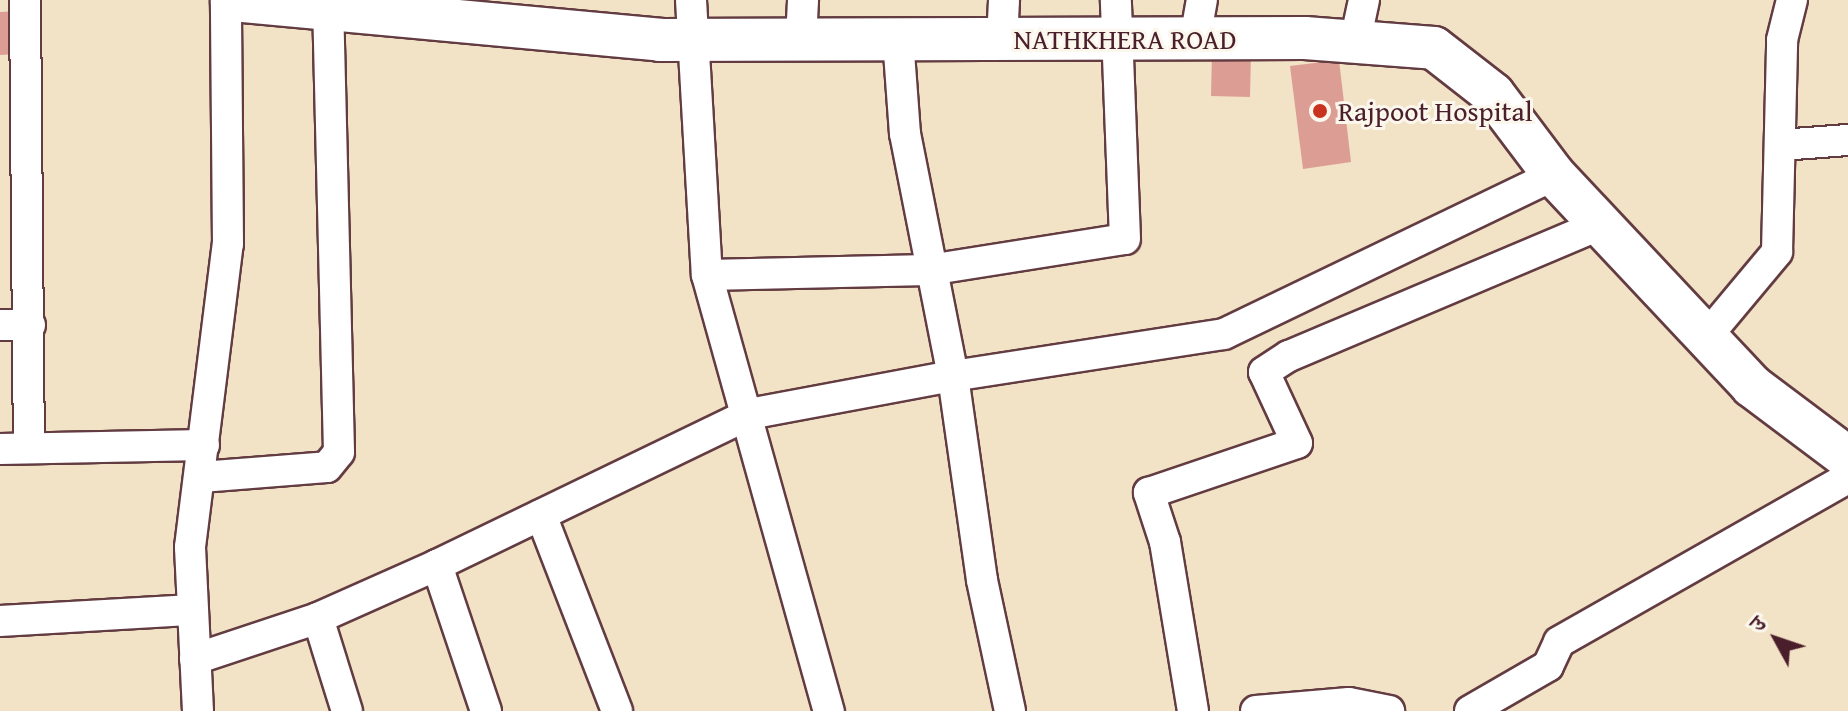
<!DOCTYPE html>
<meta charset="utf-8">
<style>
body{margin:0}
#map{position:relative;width:1848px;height:711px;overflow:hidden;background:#f2e2c6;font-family:"Gentium Book Plus","Noto Serif Devanagari",serif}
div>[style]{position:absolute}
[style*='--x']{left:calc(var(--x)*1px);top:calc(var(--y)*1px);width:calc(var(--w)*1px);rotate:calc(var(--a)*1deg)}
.building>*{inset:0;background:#dc9e94}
.roads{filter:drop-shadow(2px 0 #633c42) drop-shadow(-2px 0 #633c42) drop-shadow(0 2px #633c42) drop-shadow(0 -2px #633c42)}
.street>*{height:30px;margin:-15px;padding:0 15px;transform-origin:15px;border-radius:15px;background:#fff}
.secondary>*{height:42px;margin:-21px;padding:0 21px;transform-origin:21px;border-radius:21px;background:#fff}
.dots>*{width:22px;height:22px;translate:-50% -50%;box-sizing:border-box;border:4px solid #fbf7ec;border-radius:50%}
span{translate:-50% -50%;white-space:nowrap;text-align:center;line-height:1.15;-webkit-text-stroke:6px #fbf7ec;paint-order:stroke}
.street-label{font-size:28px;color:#4a1f2b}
.poi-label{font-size:28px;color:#4a1f2b}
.left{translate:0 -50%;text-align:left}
.north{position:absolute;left:1736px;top:599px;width:80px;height:80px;-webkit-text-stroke:6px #fbf7ec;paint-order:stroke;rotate:310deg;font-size:22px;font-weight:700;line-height:32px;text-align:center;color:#4a1f2b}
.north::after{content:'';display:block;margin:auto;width:28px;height:36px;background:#4a1f2b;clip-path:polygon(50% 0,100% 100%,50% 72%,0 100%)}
</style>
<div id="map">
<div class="building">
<div style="clip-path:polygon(17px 11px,20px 54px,0 55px,0 12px)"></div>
<div style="clip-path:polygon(1212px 52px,1251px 52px,1250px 97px,1211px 96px)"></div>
<div style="clip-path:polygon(1339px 60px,1351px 162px,1303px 169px,1290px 66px)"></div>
</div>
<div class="roads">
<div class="street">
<div style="--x:25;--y:0;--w:448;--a:89.5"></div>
<div style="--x:691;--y:0;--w:275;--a:86.7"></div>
<div style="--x:707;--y:275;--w:453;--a:74.4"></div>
<div style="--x:801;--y:39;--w:39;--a:-87"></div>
<div style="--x:1002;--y:39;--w:39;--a:-87"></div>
<div style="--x:1195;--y:39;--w:40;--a:-80"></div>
<div style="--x:1355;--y:42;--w:43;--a:-77.9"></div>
<div style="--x:1781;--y:145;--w:67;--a:-4.3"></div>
<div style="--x:707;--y:275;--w:222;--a:-1.3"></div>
<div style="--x:929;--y:270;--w:198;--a:-9"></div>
<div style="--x:1125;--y:239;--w:239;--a:-92.2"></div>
<div style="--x:0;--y:325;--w:30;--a:0"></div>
<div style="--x:1706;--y:337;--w:111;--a:-50.1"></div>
<div style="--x:1777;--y:252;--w:212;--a:-88.6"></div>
<div style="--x:1782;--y:40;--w:41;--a:-76"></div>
<div style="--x:0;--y:449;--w:204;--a:-1.1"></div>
<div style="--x:201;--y:477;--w:126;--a:-4.5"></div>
<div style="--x:327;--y:467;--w:19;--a:-51"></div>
<div style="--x:339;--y:452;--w:443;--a:-91.4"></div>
<div style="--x:541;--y:515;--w:210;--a:68.8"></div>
<div style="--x:318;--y:618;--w:97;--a:72.7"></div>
<div style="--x:0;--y:621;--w:193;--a:-3.3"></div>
<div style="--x:195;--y:659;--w:130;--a:-18.4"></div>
<div style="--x:318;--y:618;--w:130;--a:-24"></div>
<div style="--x:198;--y:711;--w:164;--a:-92.8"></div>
<div style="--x:190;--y:547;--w:305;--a:-82.9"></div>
<div style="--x:228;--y:244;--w:244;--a:-90.5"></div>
<div style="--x:486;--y:711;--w:154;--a:-108.6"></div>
<div style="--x:437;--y:565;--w:347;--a:-25.8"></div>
<div style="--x:749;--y:414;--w:208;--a:-10.6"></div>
<div style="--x:953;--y:376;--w:247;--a:-101.2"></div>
<div style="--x:905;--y:134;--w:95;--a:-94.2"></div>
<div style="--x:1010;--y:711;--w:134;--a:-102.1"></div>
<div style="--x:982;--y:580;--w:206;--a:-98.1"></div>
<div style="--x:953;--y:376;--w:274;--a:-8.8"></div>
<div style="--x:1224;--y:334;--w:366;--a:-25.7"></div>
<div style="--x:1193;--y:711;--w:171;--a:-99.4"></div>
<div style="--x:1165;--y:542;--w:52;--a:-108.1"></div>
<div style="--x:1149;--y:493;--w:156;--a:-18.7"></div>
<div style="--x:1297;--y:443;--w:78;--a:-114.9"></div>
<div style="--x:1264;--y:372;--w:30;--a:-33"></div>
<div style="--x:1289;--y:356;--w:339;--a:-22.9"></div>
<div style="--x:1256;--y:711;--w:93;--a:-4.9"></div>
<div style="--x:1349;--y:703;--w:41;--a:11.3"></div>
<div style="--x:1470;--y:711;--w:90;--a:-30"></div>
<div style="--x:1548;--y:666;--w:26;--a:-65"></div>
<div style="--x:1559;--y:642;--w:332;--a:-29.6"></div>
</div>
<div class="secondary">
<div style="--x:232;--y:0;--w:430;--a:5.3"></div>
<div style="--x:660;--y:40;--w:645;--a:-0.18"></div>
<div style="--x:1305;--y:38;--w:129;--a:4.4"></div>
<div style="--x:1434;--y:48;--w:75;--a:37.9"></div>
<div style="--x:1493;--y:94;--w:101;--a:53"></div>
<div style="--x:1554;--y:175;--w:289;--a:46.8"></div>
<div style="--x:1752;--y:386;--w:120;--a:36.9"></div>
</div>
</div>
<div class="dots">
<div style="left:1320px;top:111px;background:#c8321e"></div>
</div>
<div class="street-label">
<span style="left:1125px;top:39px">NATHKHERA ROAD</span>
</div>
<div class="poi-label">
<span class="left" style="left:1338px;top:111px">Rajpoot Hospital</span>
</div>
<div class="north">उ</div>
</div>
